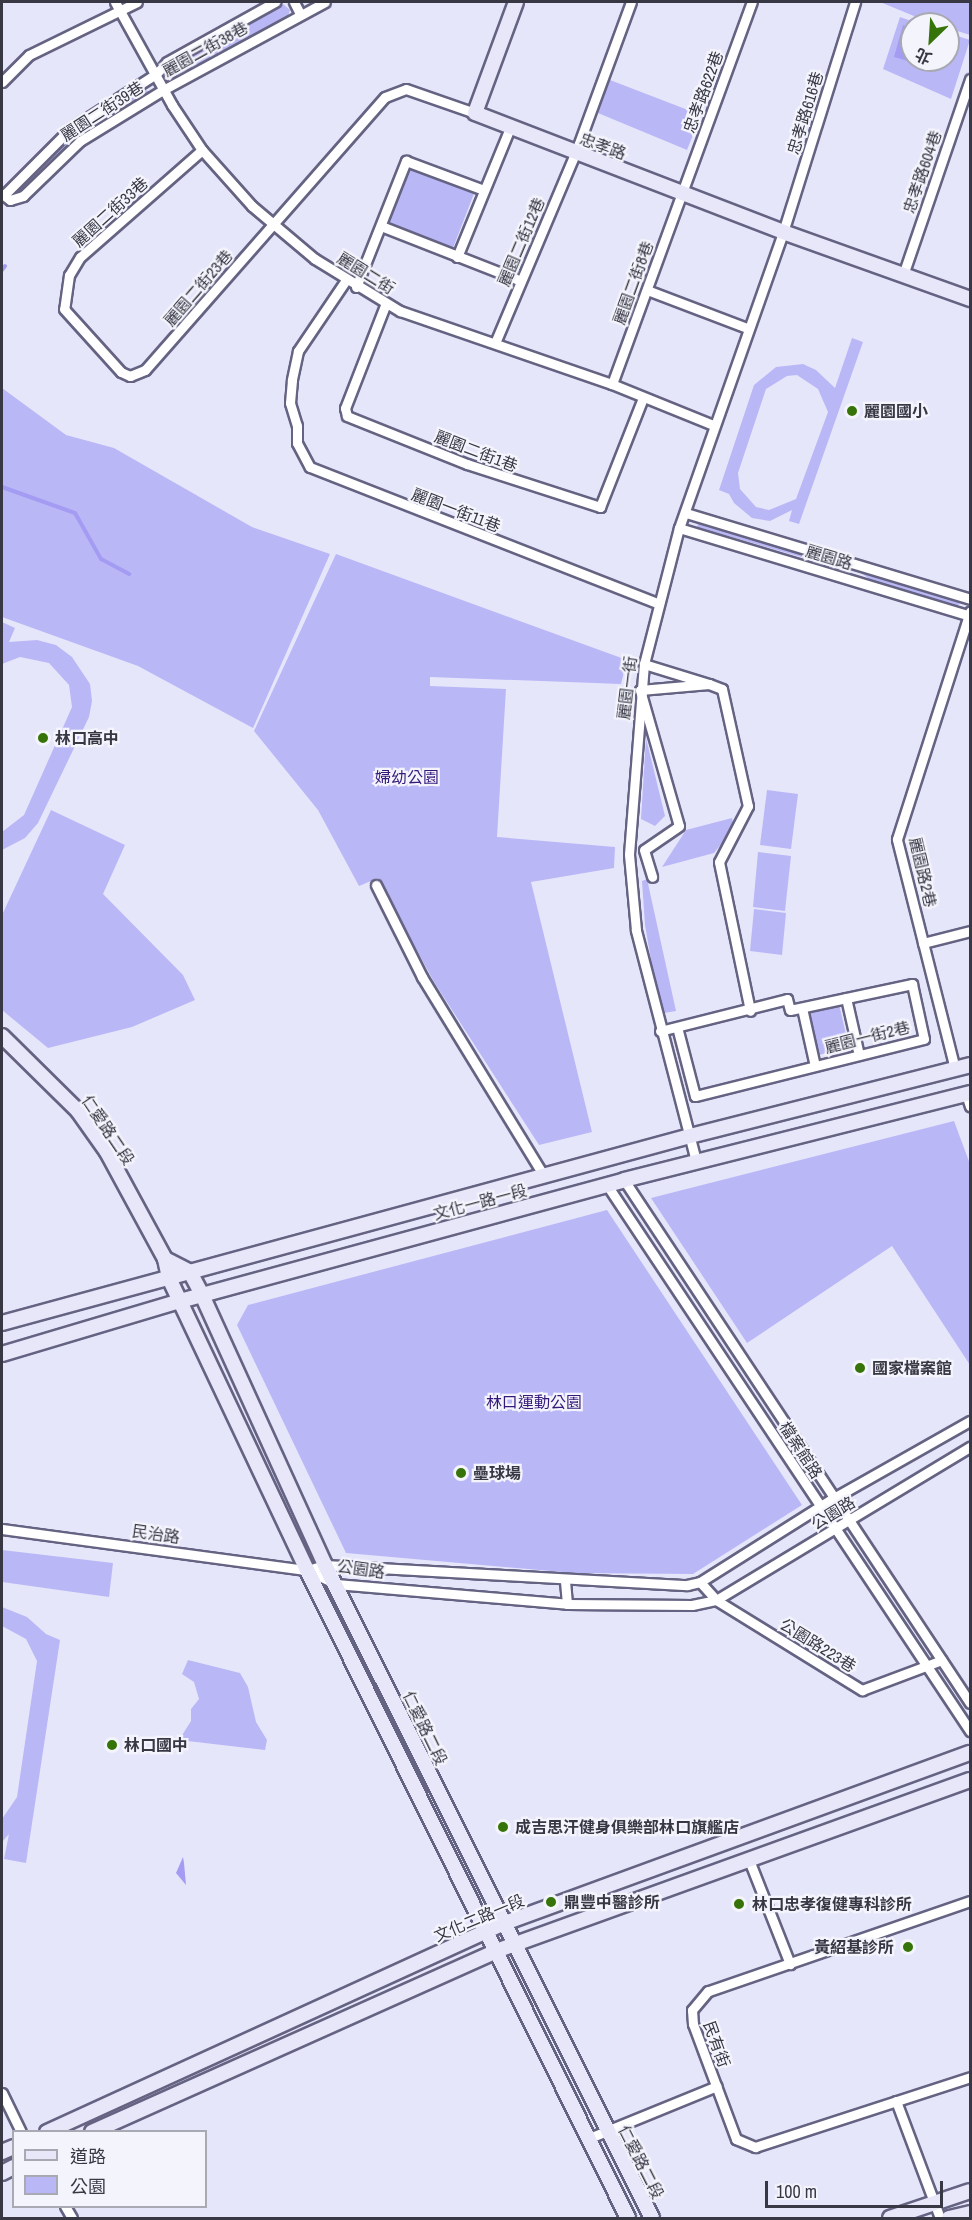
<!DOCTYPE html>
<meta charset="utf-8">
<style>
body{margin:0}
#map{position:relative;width:972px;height:2220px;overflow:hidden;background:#e6e6fb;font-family:"Archivo Narrow","Noto Sans TC",sans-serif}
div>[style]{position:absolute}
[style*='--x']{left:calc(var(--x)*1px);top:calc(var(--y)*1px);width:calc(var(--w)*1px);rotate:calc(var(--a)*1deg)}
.green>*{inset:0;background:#bab7f7}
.water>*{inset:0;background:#a39cf2}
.stream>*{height:4px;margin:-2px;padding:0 2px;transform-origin:2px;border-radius:2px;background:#a39cf2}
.roads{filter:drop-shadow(2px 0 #656382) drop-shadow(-2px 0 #656382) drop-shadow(0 2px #656382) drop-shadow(0 -2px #656382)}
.street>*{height:9px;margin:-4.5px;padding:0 4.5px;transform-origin:4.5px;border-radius:4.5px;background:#fff}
.secondary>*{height:14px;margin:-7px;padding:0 7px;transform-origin:7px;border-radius:7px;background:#e8e7fa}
.dots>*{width:16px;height:16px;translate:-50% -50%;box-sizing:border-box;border:3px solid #f4f4fc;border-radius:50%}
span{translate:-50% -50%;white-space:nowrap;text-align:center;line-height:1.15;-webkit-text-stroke:4.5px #f4f4fc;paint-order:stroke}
.street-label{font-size:16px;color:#383845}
.poi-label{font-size:16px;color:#383845;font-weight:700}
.left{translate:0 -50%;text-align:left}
.right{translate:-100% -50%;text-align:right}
.park-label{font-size:16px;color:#351a7c}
.frame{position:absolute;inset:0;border:3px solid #383845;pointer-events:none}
.legend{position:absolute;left:12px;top:2130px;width:195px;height:78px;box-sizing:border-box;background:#f4f4fc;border:2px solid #a9a9b3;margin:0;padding:8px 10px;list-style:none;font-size:18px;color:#383845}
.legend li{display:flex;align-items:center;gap:12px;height:30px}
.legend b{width:30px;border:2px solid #a9a9b3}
.north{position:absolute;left:900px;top:12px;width:60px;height:60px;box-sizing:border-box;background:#f4f4fc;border:2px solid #a9a9b3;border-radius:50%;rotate:205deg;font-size:16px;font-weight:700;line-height:24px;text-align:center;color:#383845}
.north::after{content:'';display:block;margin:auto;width:21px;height:27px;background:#367308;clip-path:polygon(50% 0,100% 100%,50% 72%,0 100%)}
.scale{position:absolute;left:765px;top:2181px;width:178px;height:27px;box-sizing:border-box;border:3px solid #383845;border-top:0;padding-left:8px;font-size:18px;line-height:21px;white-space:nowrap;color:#383845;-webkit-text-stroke:4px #f4f4fc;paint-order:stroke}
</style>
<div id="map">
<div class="green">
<div style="clip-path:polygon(880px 2px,970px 2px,970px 35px,948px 28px,948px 24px,926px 21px)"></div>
<div style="clip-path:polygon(283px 4px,290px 10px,288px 16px,183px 77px,172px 74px,173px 66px)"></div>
<div style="clip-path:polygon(900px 17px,920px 24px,912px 24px,912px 60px,948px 60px,948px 33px,970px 40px,951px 99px,883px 69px)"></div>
<div style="clip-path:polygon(610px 80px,701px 115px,687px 150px,598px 113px)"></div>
<div style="clip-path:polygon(143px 89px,150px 92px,147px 97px,130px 102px,128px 97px)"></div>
<div style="clip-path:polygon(110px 111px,115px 112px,112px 117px,77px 136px,22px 191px,15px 194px,74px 131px)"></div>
<div style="clip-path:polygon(411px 167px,475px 191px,453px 248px,389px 223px)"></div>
<div style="clip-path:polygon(evenodd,852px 338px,863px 342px,799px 524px,789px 521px,792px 510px,770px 521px,752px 518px,734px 503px,729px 494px,719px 490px,754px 385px,776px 367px,803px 364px,816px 370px,835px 388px,852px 338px,797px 375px,818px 389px,828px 412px,796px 499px,769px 510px,756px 507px,740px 489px,738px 473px,766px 389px,787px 376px,797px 375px)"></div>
<div style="clip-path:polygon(2px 388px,66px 435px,114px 448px,252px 527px,330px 554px,253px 728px,138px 666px,2px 617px)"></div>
<div style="clip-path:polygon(699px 521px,839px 564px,843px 569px,697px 527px)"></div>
<div style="clip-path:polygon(336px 554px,627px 660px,621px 684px,430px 677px,430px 686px,506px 689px,497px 837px,615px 847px,614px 868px,531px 882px,592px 1132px,539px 1145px,434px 982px,378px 878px,359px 886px,318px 810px,254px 731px)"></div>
<div style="clip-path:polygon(858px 571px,862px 571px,962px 602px,957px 606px,871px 580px)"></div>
<div style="clip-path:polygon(2px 622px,15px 628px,9px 642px,37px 640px,56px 645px,72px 657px,90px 684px,92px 701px,89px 717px,38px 823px,25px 838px,2px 850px,2px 832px,24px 815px,72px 707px,69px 685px,49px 663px,20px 657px,2px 664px)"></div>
<div style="clip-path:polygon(646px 738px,665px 816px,655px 826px,641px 819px)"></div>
<div style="clip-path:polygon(767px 790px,798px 794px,791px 849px,760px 845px)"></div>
<div style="clip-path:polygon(51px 810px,125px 845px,103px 894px,183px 975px,195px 1000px,132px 1027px,48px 1048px,2px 1010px,2px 915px)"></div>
<div style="clip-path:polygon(732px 818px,734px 828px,714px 853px,662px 867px,686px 830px)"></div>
<div style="clip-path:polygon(758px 852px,791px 856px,785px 911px,753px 907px)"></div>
<div style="clip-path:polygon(647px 879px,676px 1011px,664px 1013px,660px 1012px,645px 925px,642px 881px)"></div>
<div style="clip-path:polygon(754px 909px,786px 913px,782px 955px,750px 951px)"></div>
<div style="clip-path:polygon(839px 1004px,849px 1047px,819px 1055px,808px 1011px)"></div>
<div style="clip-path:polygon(954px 1121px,970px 1164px,970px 1365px,892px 1246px,747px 1343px,651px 1198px)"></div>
<div style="clip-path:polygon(607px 1210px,802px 1505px,693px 1574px,574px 1573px,346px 1553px,237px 1325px,248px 1305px)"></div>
<div style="clip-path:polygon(2px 1550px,113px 1563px,109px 1597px,2px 1582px)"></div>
<div style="clip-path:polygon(2px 1607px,27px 1617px,46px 1634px,60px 1640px,26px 1863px,4px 1859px,9px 1834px,2px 1842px,2px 1819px,17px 1797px,37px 1661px,26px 1639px,2px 1626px)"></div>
<div style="clip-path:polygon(188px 1660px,240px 1673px,248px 1687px,256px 1722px,267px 1740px,265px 1750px,179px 1740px,191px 1721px,191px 1709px,199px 1699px,194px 1682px,182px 1674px)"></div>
</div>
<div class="water">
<div style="clip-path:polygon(903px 25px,912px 28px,912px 60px,939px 60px,936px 69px,894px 57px)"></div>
<div style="clip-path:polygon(183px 1857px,184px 1863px,186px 1885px,176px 1873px)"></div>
</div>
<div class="stream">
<div style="--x:2;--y:270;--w:5;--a:-53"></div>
<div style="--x:2;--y:487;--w:77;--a:19.6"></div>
<div style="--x:75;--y:513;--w:53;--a:60.5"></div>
<div style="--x:101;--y:559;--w:32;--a:28"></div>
</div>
<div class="roads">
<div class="street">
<div style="--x:115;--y:2;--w:118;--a:61"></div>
<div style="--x:172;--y:105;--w:54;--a:56.3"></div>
<div style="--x:202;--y:150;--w:75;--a:48.2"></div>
<div style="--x:252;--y:206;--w:82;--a:40.1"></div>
<div style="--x:315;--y:259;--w:100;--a:31.5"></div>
<div style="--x:400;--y:311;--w:224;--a:19"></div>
<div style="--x:612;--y:384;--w:109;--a:22.1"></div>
<div style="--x:294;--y:2;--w:13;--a:63"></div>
<div style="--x:2;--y:82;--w:38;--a:-45"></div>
<div style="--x:29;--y:55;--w:120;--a:-26.1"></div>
<div style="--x:202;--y:150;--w:162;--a:138.7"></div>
<div style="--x:80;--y:257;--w:21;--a:121"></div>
<div style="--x:69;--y:275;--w:34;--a:98"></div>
<div style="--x:64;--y:309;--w:85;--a:47.9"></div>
<div style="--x:121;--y:372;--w:10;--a:24"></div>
<div style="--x:130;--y:376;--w:16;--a:-22"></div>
<div style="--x:145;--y:370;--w:363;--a:-48.7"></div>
<div style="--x:385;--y:97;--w:22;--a:-21"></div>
<div style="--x:406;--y:89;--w:73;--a:19.2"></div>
<div style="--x:2;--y:194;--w:10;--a:37"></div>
<div style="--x:10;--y:200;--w:14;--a:-17"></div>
<div style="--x:23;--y:196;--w:79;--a:-44"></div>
<div style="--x:80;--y:141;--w:97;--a:-31.6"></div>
<div style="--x:163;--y:90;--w:184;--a:-28.5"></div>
<div style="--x:4;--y:195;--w:93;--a:-45"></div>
<div style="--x:70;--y:129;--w:102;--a:-32.6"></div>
<div style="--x:156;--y:74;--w:16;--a:-47"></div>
<div style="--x:167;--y:62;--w:124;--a:-29.1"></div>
<div style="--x:381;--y:226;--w:150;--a:21.4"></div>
<div style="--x:457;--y:257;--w:139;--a:-67.7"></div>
<div style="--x:903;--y:275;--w:207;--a:-71.1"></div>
<div style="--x:346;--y:280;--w:86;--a:124.1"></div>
<div style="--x:298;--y:351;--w:30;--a:102"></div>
<div style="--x:292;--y:380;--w:23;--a:95"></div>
<div style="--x:290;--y:403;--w:24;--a:73"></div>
<div style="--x:297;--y:426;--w:17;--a:90"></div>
<div style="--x:297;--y:443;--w:27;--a:62"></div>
<div style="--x:310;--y:467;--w:373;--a:21.4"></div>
<div style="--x:356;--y:287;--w:136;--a:-68.4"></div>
<div style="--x:406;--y:161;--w:83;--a:20.4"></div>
<div style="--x:647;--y:290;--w:107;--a:20.8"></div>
<div style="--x:386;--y:303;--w:113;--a:111.3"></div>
<div style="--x:345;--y:408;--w:8;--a:76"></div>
<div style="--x:347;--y:416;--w:129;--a:21.8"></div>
<div style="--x:467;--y:464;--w:140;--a:17.9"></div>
<div style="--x:600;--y:507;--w:117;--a:-68.5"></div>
<div style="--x:495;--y:343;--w:205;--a:-67.1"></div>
<div style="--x:575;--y:154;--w:162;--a:-69.8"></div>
<div style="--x:612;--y:384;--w:407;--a:-69.9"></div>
<div style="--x:686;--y:513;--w:297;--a:16.8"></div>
<div style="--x:679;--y:528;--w:304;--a:16.8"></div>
<div style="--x:644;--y:664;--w:68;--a:17.1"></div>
<div style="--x:709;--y:684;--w:69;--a:175"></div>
<div style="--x:640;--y:690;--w:141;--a:74"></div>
<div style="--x:679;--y:826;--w:42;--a:145.6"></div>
<div style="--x:644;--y:850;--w:28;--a:73"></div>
<div style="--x:709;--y:684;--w:14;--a:21"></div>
<div style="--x:722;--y:689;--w:120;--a:77.5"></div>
<div style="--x:748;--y:806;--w:63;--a:117.4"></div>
<div style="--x:719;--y:862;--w:152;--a:78.2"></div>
<div style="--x:376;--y:885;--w:103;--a:63.4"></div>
<div style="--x:422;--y:977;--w:233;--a:58.5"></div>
<div style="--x:923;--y:943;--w:49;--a:-14.3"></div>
<div style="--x:846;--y:998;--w:58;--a:77.2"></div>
<div style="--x:802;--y:1008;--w:59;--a:77.4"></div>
<div style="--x:660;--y:1031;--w:131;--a:-14.1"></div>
<div style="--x:787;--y:999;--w:11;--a:75"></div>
<div style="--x:790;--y:1010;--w:125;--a:-12"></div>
<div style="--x:912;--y:984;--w:56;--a:77.7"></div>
<div style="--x:924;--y:1039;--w:236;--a:166"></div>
<div style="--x:695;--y:1096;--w:71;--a:-104.6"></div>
<div style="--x:955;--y:1069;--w:237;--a:-104.2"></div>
<div style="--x:897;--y:839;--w:239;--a:-72.2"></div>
<div style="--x:966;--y:1094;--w:13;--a:72"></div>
<div style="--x:696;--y:1161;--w:239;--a:-104.6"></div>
<div style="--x:636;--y:930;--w:76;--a:-95.3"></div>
<div style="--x:629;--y:854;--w:191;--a:-85.5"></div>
<div style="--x:644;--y:664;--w:140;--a:-75.6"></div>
<div style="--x:679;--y:528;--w:314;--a:-70.6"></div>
<div style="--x:783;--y:232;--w:241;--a:-72.6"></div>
<div style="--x:624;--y:1180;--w:627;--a:56.51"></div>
<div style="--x:607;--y:1185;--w:656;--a:56.38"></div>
<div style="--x:2;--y:1529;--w:308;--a:7.7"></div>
<div style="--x:307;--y:1570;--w:32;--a:26"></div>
<div style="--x:336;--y:1584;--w:232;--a:4.9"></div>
<div style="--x:567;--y:1604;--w:125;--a:0.5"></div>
<div style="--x:692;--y:1605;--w:25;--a:-12"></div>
<div style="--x:716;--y:1600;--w:297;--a:-31.1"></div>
<div style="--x:307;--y:1570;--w:19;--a:-16"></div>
<div style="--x:325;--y:1565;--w:363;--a:3.2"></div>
<div style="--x:687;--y:1585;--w:13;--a:-13"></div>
<div style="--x:700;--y:1582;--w:156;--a:-32.2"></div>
<div style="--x:832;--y:1499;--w:159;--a:-29.5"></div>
<div style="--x:565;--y:1581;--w:23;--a:85"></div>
<div style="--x:700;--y:1582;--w:24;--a:48"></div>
<div style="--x:716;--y:1600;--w:172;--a:31.7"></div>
<div style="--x:862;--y:1690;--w:85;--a:-20.6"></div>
<div style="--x:749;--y:1860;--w:112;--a:68.5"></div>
<div style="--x:970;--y:1901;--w:277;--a:161"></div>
<div style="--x:708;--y:1991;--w:25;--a:130"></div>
<div style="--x:692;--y:2010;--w:14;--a:86"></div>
<div style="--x:693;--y:2024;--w:123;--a:69.5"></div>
<div style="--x:736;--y:2139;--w:21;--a:23"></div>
<div style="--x:755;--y:2147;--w:226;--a:-18"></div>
<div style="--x:2;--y:2093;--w:43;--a:64"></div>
<div style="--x:896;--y:2101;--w:125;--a:69.4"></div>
<div style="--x:587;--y:2139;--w:140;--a:-22.2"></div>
<div style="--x:65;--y:2206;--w:14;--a:60"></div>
</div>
<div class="secondary">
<div style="--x:516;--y:2;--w:118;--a:110.3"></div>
<div style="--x:475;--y:113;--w:330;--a:21.1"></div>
<div style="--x:783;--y:232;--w:199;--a:19.7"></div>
<div style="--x:2;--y:1036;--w:107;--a:44.6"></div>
<div style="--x:78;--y:1111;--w:50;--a:54.7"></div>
<div style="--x:107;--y:1152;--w:122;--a:61.5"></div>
<div style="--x:165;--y:1259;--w:19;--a:78"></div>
<div style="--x:169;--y:1278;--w:323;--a:64.7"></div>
<div style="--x:307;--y:1570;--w:723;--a:63.65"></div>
<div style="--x:165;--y:1259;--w:28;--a:27"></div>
<div style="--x:190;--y:1272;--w:26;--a:62"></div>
<div style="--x:202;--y:1295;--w:297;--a:65.5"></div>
<div style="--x:325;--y:1565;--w:730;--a:63.4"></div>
<div style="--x:2;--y:1323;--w:713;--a:-15.21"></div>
<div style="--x:690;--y:1136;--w:289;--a:-14.2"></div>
<div style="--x:2;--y:1354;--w:186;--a:-16.6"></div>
<div style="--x:180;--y:1301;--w:460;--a:-15.2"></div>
<div style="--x:624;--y:1180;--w:357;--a:-14.1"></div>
<div style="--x:47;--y:2132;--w:500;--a:-24.57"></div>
<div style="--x:502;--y:1924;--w:498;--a:-20.1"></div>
<div style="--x:92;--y:2132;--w:443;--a:-24.1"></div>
<div style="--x:496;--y:1951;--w:504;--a:-19.84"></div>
<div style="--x:2;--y:2152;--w:13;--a:-23"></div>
<div style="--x:2;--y:2173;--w:13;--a:-27"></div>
<div style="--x:890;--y:2218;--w:84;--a:-18.6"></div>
<div style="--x:949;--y:2218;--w:22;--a:-13"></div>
</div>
</div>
<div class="dots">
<div style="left:852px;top:411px;background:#367308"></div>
<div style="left:43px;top:738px;background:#367308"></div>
<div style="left:860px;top:1368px;background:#367308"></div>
<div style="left:461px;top:1473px;background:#367308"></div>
<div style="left:112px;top:1745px;background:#367308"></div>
<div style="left:503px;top:1827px;background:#367308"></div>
<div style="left:551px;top:1902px;background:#367308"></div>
<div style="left:739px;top:1904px;background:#367308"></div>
<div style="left:908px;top:1947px;background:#367308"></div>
</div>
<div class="street-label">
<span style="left:205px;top:49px;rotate:-29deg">麗園二街38巷</span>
<span style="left:703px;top:92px;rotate:-70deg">忠孝路622巷</span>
<span style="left:102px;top:111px;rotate:-33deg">麗園二街39巷</span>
<span style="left:805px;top:113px;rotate:-73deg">忠孝路616巷</span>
<span style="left:603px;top:146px;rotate:20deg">忠孝路</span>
<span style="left:922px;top:172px;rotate:-71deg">忠孝路604巷</span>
<span style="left:110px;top:212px;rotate:-42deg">麗園二街33巷</span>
<span style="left:521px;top:242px;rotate:-67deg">麗園二街12巷</span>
<span style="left:366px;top:273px;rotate:32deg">麗園二街</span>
<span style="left:633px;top:283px;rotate:-70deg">麗園二街8巷</span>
<span style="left:198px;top:288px;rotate:-49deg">麗園二街23巷</span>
<span style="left:476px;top:451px;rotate:21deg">麗園二街1巷</span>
<span style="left:456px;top:510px;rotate:21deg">麗園一街11巷</span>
<span style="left:829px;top:557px;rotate:17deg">麗園路</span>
<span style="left:627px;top:688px;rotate:-83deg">麗園一街</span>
<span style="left:923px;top:872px;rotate:77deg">麗園路2巷</span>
<span style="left:867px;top:1037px;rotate:-14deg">麗園一街2巷</span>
<span style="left:108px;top:1130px;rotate:56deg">仁愛路二段</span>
<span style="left:480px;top:1202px;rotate:-15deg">文化一路一段</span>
<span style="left:801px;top:1450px;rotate:57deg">檔案館路</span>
<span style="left:833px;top:1513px;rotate:-31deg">公園路</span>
<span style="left:156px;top:1534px;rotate:8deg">民治路</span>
<span style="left:361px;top:1569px;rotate:8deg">公園路</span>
<span style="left:818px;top:1645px;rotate:32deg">公園路223巷</span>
<span style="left:425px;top:1728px;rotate:64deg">仁愛路二段</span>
<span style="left:479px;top:1918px;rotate:-23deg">文化二路一段</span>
<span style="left:717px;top:2044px;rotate:70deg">民有街</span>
<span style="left:641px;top:2162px;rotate:63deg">仁愛路二段</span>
</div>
<div class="poi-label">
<span class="left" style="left:864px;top:411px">麗園國小</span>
<span class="left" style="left:55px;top:738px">林口高中</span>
<span class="left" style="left:872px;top:1368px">國家檔案館</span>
<span class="left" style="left:473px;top:1473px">壘球場</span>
<span class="left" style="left:124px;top:1745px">林口國中</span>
<span class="left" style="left:515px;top:1827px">成吉思汗健身俱樂部林口旗艦店</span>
<span class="left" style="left:564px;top:1902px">鼎豐中醫診所</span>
<span class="left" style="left:752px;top:1904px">林口忠孝復健專科診所</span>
<span class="right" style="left:894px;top:1947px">黃紹基診所</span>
</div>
<div class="park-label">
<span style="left:407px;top:777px">婦幼公園</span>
<span style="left:534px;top:1402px">林口運動公園</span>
</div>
<div class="frame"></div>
<ul class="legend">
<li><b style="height:8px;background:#e8e7fa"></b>道路</li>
<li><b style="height:16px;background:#bab7f7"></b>公園</li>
</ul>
<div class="north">北</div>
<div class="scale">100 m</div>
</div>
